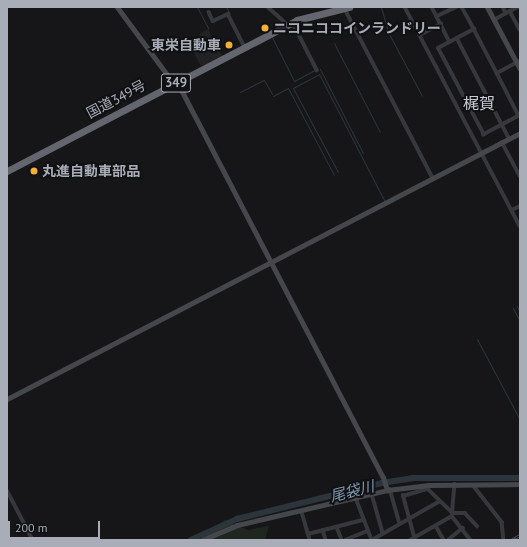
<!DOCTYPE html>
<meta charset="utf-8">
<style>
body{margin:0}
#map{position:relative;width:527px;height:547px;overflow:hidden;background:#161618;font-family:"PT Sans","Noto Sans JP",sans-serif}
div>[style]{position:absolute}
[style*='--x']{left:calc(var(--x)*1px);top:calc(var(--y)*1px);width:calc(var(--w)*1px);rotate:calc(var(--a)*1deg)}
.built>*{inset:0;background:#222225}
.green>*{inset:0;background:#1e261f}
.stream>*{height:1px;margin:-0.5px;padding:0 0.5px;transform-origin:0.5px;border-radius:0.5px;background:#2c353c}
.river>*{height:5.5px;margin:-2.75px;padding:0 2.75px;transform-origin:2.75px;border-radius:2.75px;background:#2c353c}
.street>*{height:3.5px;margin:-1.75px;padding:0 1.75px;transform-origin:1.75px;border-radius:1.75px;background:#37383d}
.secondary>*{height:5px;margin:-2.5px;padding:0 2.5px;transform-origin:2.5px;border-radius:2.5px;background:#45474d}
.highway>*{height:7px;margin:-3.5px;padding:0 3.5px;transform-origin:3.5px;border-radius:3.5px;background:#63666e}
.rail>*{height:2.5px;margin-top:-1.25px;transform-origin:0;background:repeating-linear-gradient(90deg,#111113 0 3px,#4a4c52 0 6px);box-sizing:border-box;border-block:1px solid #4a4c52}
.dots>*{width:11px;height:11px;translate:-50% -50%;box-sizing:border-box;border:2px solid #111113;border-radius:50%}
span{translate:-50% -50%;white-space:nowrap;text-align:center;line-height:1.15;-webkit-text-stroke:4px #111113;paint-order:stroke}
.shield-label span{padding:1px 3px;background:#111113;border:1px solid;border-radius:3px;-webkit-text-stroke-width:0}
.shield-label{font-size:13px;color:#a8adb8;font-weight:700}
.poi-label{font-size:14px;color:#a8adb8;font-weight:700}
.left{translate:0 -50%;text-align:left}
.right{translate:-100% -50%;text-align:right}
.street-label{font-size:14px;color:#a8adb8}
.water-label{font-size:15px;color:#7f9bb3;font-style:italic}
.quarter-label{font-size:16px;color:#c9ccd4}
.frame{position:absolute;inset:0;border:8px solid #a8adb8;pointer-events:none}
.scale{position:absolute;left:8px;top:521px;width:92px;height:18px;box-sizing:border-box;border:2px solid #a8adb8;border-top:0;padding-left:5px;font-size:12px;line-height:14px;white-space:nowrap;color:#a8adb8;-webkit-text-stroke:3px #111113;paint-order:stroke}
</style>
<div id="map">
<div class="built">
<div style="clip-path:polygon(208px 29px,222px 56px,201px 66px,191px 48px,203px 42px,199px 34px)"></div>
</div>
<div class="green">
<div style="clip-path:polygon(225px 520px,248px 530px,269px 526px,265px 540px,203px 540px,210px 529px)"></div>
</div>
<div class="stream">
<div style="--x:197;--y:7;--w:24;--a:62"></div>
<div style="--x:226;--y:7;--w:6;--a:59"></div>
<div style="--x:313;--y:7;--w:10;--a:0"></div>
<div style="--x:381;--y:7;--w:26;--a:74"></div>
<div style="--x:388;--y:32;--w:72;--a:62"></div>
<div style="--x:272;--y:37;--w:49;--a:63.4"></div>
<div style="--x:294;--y:81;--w:24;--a:-28"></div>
<div style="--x:334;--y:43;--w:100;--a:62.7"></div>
<div style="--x:320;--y:69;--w:94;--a:62.9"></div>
<div style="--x:240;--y:92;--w:27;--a:-27"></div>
<div style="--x:264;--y:80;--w:16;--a:60"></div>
<div style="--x:273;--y:96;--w:17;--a:-28"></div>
<div style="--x:288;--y:88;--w:98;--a:62.1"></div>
<div style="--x:338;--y:172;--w:95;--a:-118.2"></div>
<div style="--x:293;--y:88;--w:30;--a:-28"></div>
<div style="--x:319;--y:74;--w:142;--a:62.7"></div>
<div style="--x:517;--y:306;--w:8;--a:67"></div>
<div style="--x:513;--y:308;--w:15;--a:62"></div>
<div style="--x:477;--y:339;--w:92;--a:62"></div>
</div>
<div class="river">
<div style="--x:191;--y:540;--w:51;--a:-24.5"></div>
<div style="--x:237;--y:519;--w:149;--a:-13.9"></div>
<div style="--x:382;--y:483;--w:30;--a:-9"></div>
<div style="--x:412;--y:478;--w:108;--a:0"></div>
</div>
<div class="street">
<div style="--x:268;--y:7;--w:27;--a:42"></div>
<div style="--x:405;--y:7;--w:247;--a:62.3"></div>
<div style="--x:432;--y:7;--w:39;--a:63"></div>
<div style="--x:462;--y:7;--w:25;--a:61"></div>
<div style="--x:474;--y:29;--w:50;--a:62.4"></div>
<div style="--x:497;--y:73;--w:48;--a:62.9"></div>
<div style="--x:519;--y:116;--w:40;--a:152"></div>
<div style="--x:484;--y:135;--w:98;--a:-117.9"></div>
<div style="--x:438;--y:48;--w:41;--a:-27.8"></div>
<div style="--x:503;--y:7;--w:7;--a:63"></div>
<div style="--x:506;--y:13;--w:13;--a:-27"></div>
<div style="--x:345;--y:9;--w:191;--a:62.5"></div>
<div style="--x:510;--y:11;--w:21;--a:62"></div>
<div style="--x:209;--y:12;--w:10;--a:66"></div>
<div style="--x:213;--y:21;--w:17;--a:-25"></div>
<div style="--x:228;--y:14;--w:37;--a:63"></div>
<div style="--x:437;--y:16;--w:21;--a:-25"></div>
<div style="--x:494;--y:20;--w:14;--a:-30"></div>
<div style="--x:293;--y:23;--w:53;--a:62.9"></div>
<div style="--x:420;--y:35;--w:24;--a:-28"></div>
<div style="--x:457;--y:38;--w:113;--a:62.5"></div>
<div style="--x:497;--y:73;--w:26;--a:-28"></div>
<div style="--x:502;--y:142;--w:38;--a:62"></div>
<div style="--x:512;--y:210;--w:9;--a:-27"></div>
<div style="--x:455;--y:484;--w:32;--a:95"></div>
<div style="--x:452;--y:516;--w:31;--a:52"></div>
<div style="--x:473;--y:485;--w:47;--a:51.9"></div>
<div style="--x:502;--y:522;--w:18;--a:84"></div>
<div style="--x:390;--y:489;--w:36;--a:74"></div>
<div style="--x:428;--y:489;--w:35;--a:44"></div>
<div style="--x:453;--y:513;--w:12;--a:0"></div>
<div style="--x:465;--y:513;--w:18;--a:47"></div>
<div style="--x:7;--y:490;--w:56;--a:62.5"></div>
<div style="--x:372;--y:494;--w:41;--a:74.2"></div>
<div style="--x:356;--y:498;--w:45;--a:69.1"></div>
<div style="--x:302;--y:512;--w:29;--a:74"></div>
<div style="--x:436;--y:526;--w:16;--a:60"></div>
<div style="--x:337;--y:527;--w:14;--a:69"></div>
<div style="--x:323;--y:530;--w:10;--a:73"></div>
<div style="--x:308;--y:534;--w:57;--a:-14.3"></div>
<div style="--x:345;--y:540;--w:24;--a:-22"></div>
<div style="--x:372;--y:540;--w:78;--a:-29.8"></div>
<div style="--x:410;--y:540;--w:48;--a:-29.7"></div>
<div style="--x:415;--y:540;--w:46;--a:-105.3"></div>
<div style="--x:403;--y:496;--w:26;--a:-16"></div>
<div style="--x:448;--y:540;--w:19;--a:-39"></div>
</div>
<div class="secondary">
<div style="--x:117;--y:7;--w:96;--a:53.5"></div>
<div style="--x:487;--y:7;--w:70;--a:62"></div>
<div style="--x:177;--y:82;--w:445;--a:62.5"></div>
<div style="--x:383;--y:477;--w:14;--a:73"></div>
<div style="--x:7;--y:399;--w:578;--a:-27.41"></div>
<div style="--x:202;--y:540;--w:38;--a:-23"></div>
<div style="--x:237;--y:525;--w:154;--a:-13.1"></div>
<div style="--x:387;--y:490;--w:42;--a:-6.8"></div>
<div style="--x:429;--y:485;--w:91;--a:-0.6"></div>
</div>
<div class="highway">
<div style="--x:7;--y:171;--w:327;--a:-27.5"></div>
<div style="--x:297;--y:20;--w:54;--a:-14"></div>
</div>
<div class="rail">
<div style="--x:511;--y:540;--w:10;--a:-29"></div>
</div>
<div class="dots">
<div style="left:265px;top:28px;background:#f2b134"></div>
<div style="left:229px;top:45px;background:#f2b134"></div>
<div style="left:34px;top:171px;background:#f2b134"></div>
</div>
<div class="shield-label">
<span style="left:176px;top:83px">349</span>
</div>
<div class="poi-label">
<span class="left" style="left:273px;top:28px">ニコニココインランドリー</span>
<span class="right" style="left:221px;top:45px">東栄自動車</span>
<span class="left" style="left:42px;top:171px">丸進自動車部品</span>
</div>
<div class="street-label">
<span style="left:116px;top:99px;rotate:-28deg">国道349号</span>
</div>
<div class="water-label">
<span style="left:352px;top:491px;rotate:-14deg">尾袋川</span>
</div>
<div class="quarter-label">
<span style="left:479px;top:103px">梶賀</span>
</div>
<div class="frame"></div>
<div class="scale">200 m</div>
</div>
